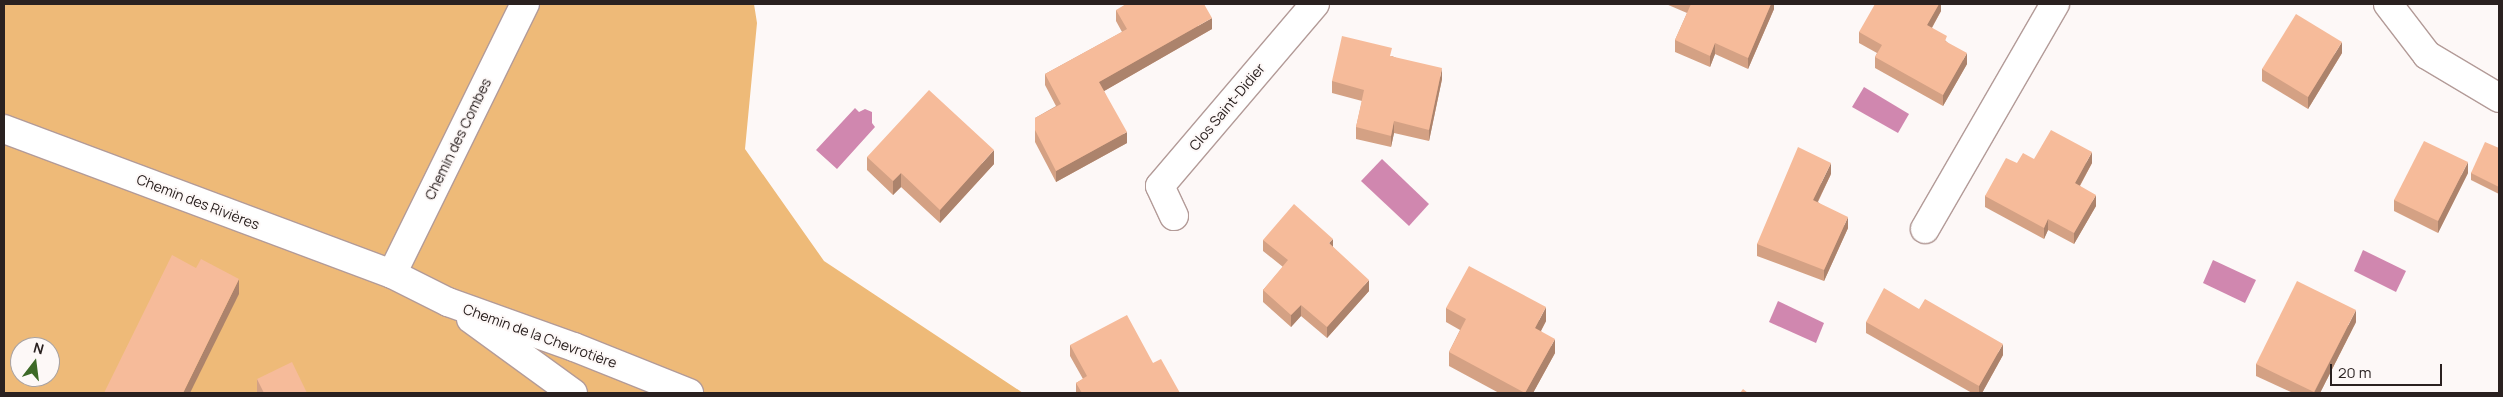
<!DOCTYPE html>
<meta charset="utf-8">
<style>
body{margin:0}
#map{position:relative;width:2503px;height:397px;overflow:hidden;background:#fdf8f7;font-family:Manrope,sans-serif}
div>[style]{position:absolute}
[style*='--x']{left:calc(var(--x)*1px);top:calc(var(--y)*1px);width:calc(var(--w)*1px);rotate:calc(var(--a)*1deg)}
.forest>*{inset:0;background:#eeba78}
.water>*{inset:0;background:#d087af}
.roads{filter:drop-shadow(1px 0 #b39b98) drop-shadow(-1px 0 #b39b98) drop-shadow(0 1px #b39b98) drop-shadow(0 -1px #b39b98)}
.minor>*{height:28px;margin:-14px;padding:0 14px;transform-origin:14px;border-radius:14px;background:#fff}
.wall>*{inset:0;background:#d4a184}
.shaded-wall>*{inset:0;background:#ac836c}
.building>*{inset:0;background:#f6bb9a}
span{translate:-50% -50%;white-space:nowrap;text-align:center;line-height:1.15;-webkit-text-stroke:4px #fdf8f7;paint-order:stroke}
.street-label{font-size:14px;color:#2a2120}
.frame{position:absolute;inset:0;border:5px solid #2a2120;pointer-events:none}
.north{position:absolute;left:10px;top:337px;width:50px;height:50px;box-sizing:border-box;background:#fdf8f7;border:1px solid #a9a2a1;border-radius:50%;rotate:15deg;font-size:14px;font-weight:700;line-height:20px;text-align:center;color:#2a2120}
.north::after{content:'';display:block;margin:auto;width:18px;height:22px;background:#3d6927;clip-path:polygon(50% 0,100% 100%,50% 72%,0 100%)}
.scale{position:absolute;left:2330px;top:364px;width:112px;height:22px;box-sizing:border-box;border:2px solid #2a2120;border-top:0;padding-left:6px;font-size:15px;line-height:18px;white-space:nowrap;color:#2a2120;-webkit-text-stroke:4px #fdf8f7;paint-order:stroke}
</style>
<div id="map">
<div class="forest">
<div style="clip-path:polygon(evenodd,4px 4px,754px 4px,757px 23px,745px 149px,824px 261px,1023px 393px,4px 393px,4px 4px,20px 347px,50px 347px,50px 377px,20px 377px,20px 347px)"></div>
</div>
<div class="water">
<div style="clip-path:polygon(1864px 87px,1909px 114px,1898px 133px,1852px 107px)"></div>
<div style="clip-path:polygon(855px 108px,859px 112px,865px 109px,872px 112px,872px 123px,875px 127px,837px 169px,816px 150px)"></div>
<div style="clip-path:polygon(1382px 159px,1429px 204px,1409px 226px,1361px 181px)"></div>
<div style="clip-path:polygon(2363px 250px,2406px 271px,2396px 292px,2354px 271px)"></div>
<div style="clip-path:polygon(2213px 260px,2256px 280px,2245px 303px,2203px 283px)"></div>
<div style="clip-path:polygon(1778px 301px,1824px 323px,1816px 343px,1769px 322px)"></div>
</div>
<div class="roads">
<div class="minor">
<div style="--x:2388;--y:4;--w:64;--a:52.6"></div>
<div style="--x:2427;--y:55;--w:84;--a:30.8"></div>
<div style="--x:4;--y:129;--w:414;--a:20.5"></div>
<div style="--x:392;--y:274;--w:63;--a:26.6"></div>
<div style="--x:448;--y:302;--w:134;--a:19.7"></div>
<div style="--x:574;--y:347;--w:124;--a:21.8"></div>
<div style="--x:1174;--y:216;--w:33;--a:-115"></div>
<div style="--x:1160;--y:186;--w:239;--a:-49.6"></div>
<div style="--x:1925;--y:229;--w:260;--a:-60"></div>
<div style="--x:392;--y:274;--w:301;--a:-63.8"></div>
<div style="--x:471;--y:319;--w:126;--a:36"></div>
</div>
</div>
<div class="wall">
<div style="clip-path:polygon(1666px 4px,1774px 4px,1774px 9px,1748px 69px,1715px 54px,1710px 67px,1675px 52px,1675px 40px,1687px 13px)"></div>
<div style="clip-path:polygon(1941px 4px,1941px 11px,1932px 28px,1947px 42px,1967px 64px,1943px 106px,1875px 68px,1875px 57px,1877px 53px,1859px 43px,1859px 32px)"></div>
<div style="clip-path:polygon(1116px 10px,1212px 29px,1104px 91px,1127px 143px,1056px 182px,1035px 142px,1035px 118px,1056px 106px,1045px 85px,1045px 74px,1122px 32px,1116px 21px)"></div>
<div style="clip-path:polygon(2342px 53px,2308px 109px,2262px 81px,2262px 69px)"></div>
<div style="clip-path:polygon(1392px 56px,1442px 79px,1429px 141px,1394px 133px,1391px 147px,1356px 139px,1356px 127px,1362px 101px,1332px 93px,1332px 81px)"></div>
<div style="clip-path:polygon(2499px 148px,2499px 194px,2471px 180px,2471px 173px)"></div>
<div style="clip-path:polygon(867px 157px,994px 164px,940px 223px,901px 187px,893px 195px,867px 170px)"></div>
<div style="clip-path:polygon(2034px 159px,2092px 163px,2080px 186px,2096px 206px,2074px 244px,2048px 230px,2044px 239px,1985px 207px,1985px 196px,2017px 163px)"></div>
<div style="clip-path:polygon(2468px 173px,2438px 233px,2394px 211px,2394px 200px)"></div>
<div style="clip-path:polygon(1831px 174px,1818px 202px,1848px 228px,1824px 281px,1757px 256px,1757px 244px)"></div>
<div style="clip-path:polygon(1263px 240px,1333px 247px,1369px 291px,1327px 338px,1301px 316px,1291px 327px,1263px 302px,1263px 290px,1283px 267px,1263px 251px)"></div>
<div style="clip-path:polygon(1446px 308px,1546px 321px,1541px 331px,1555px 353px,1533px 393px,1499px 393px,1449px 366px,1449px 352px,1460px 330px,1446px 322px)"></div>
<div style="clip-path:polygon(1919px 309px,2003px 355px,1982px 393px,1972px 393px,1866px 333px,1866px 322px)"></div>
<div style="clip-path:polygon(2356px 322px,2320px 393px,2293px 393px,2256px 376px,2256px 364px)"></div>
<div style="clip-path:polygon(1070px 345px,1153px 363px,1180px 393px,1076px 393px,1076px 383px,1083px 379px,1070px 356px)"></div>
<div style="clip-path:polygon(257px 379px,307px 393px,257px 393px)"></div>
</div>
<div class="shaded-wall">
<div style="clip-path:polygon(1771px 4px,1774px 4px,1774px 9px,1748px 69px,1748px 58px)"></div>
<div style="clip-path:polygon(1939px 4px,1941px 4px,1941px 11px,1927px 36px,1927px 25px)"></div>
<div style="clip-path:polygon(1212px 18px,1212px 29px,1099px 94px,1099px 82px)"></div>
<div style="clip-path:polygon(2342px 42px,2342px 53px,2308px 109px,2308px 97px)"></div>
<div style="clip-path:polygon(1715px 43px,1715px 54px,1710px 67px,1710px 56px)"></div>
<div style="clip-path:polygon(1967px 53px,1967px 64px,1943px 106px,1943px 95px)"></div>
<div style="clip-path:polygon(1442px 68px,1442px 79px,1429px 141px,1429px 130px)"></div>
<div style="clip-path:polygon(1394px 121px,1394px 133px,1391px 147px,1391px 136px)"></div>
<div style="clip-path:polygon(1127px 132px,1127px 143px,1056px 182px,1056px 171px)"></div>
<div style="clip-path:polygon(994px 150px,994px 164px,940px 223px,940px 210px)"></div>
<div style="clip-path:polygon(2092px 152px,2092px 163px,2075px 194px,2075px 183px)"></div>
<div style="clip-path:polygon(2468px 162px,2468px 173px,2438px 233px,2438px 221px)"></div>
<div style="clip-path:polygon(1831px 163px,1831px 174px,1813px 211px,1813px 200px)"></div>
<div style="clip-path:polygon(901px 173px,901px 187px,893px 195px,893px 181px)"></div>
<div style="clip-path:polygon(2096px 195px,2096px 206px,2074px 244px,2074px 233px)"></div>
<div style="clip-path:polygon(1848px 217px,1848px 228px,1824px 281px,1824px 270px)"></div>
<div style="clip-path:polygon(2048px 219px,2048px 230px,2044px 239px,2044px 228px)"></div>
<div style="clip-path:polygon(1333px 239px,1333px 250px,1329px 243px)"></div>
<div style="clip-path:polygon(239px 279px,239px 294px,190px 393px,183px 393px)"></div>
<div style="clip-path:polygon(1369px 280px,1369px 291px,1327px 338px,1327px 327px)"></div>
<div style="clip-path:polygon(1301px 305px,1301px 316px,1291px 327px,1291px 315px)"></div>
<div style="clip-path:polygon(1546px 307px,1546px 321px,1535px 342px,1535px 328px)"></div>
<div style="clip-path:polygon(2356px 310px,2356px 322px,2320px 393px,2314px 393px)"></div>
<div style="clip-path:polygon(1555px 339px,1555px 353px,1533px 393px,1525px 393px)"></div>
<div style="clip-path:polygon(2003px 344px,2003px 355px,1982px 393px,1979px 393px,1979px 386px)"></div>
</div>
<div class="building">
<div style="clip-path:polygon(1126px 4px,1204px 4px,1212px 18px,1099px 82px,1127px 132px,1056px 171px,1035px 130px,1035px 118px,1061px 104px,1045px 74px,1127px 29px,1116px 10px)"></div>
<div style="clip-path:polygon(1691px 4px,1771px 4px,1748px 58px,1715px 43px,1710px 56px,1675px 40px)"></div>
<div style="clip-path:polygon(1875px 4px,1939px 4px,1927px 25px,1947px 36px,1945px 41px,1967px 53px,1943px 95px,1875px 57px,1882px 45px,1859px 32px)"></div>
<div style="clip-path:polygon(2296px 14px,2342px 42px,2308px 97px,2262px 69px)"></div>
<div style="clip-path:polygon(1342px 36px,1392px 48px,1390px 56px,1442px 68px,1429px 130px,1394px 121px,1391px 136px,1356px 127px,1364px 90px,1332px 81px)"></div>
<div style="clip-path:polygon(929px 90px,994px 150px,940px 210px,901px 173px,893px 181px,867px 157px)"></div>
<div style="clip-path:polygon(2051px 130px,2092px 152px,2075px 183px,2096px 195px,2074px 233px,2048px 219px,2044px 228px,1985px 196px,2006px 158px,2017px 163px,2023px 153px,2034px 159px)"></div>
<div style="clip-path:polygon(2424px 141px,2468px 162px,2438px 221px,2394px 200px)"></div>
<div style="clip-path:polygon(2485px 142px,2499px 148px,2499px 187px,2471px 173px)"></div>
<div style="clip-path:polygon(1798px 147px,1831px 163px,1813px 200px,1848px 217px,1824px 270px,1757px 244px)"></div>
<div style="clip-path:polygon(1294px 204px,1333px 239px,1329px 243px,1369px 280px,1327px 327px,1301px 305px,1291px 315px,1263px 290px,1288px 260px,1263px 240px)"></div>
<div style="clip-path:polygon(172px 255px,196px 268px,201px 259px,239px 279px,183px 393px,104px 393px)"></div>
<div style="clip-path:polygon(1469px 266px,1546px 307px,1535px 328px,1555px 339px,1525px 393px,1449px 352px,1466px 319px,1446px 308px)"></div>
<div style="clip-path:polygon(2297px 281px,2356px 310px,2314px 392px,2256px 364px)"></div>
<div style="clip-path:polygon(1884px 288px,1919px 309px,1925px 299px,2003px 344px,1979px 386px,1866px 322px)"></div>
<div style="clip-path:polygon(1127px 315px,1153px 363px,1161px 359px,1180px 393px,1082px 393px,1076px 383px,1087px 376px,1070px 345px)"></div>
<div style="clip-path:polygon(292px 362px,307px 393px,264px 393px,257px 379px)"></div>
<div style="clip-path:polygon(1743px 389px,1748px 393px,1740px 393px)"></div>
</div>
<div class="street-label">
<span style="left:1227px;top:107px;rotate:-50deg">Clos Saint-Didier</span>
<span style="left:458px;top:139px;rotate:-64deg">Chemin des Combes</span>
<span style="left:198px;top:202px;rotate:21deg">Chemin des Rivières</span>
<span style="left:540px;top:336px;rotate:20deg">Chemin de la Chevrotière</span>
</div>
<div class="frame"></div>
<div class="north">N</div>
<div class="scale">20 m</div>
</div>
